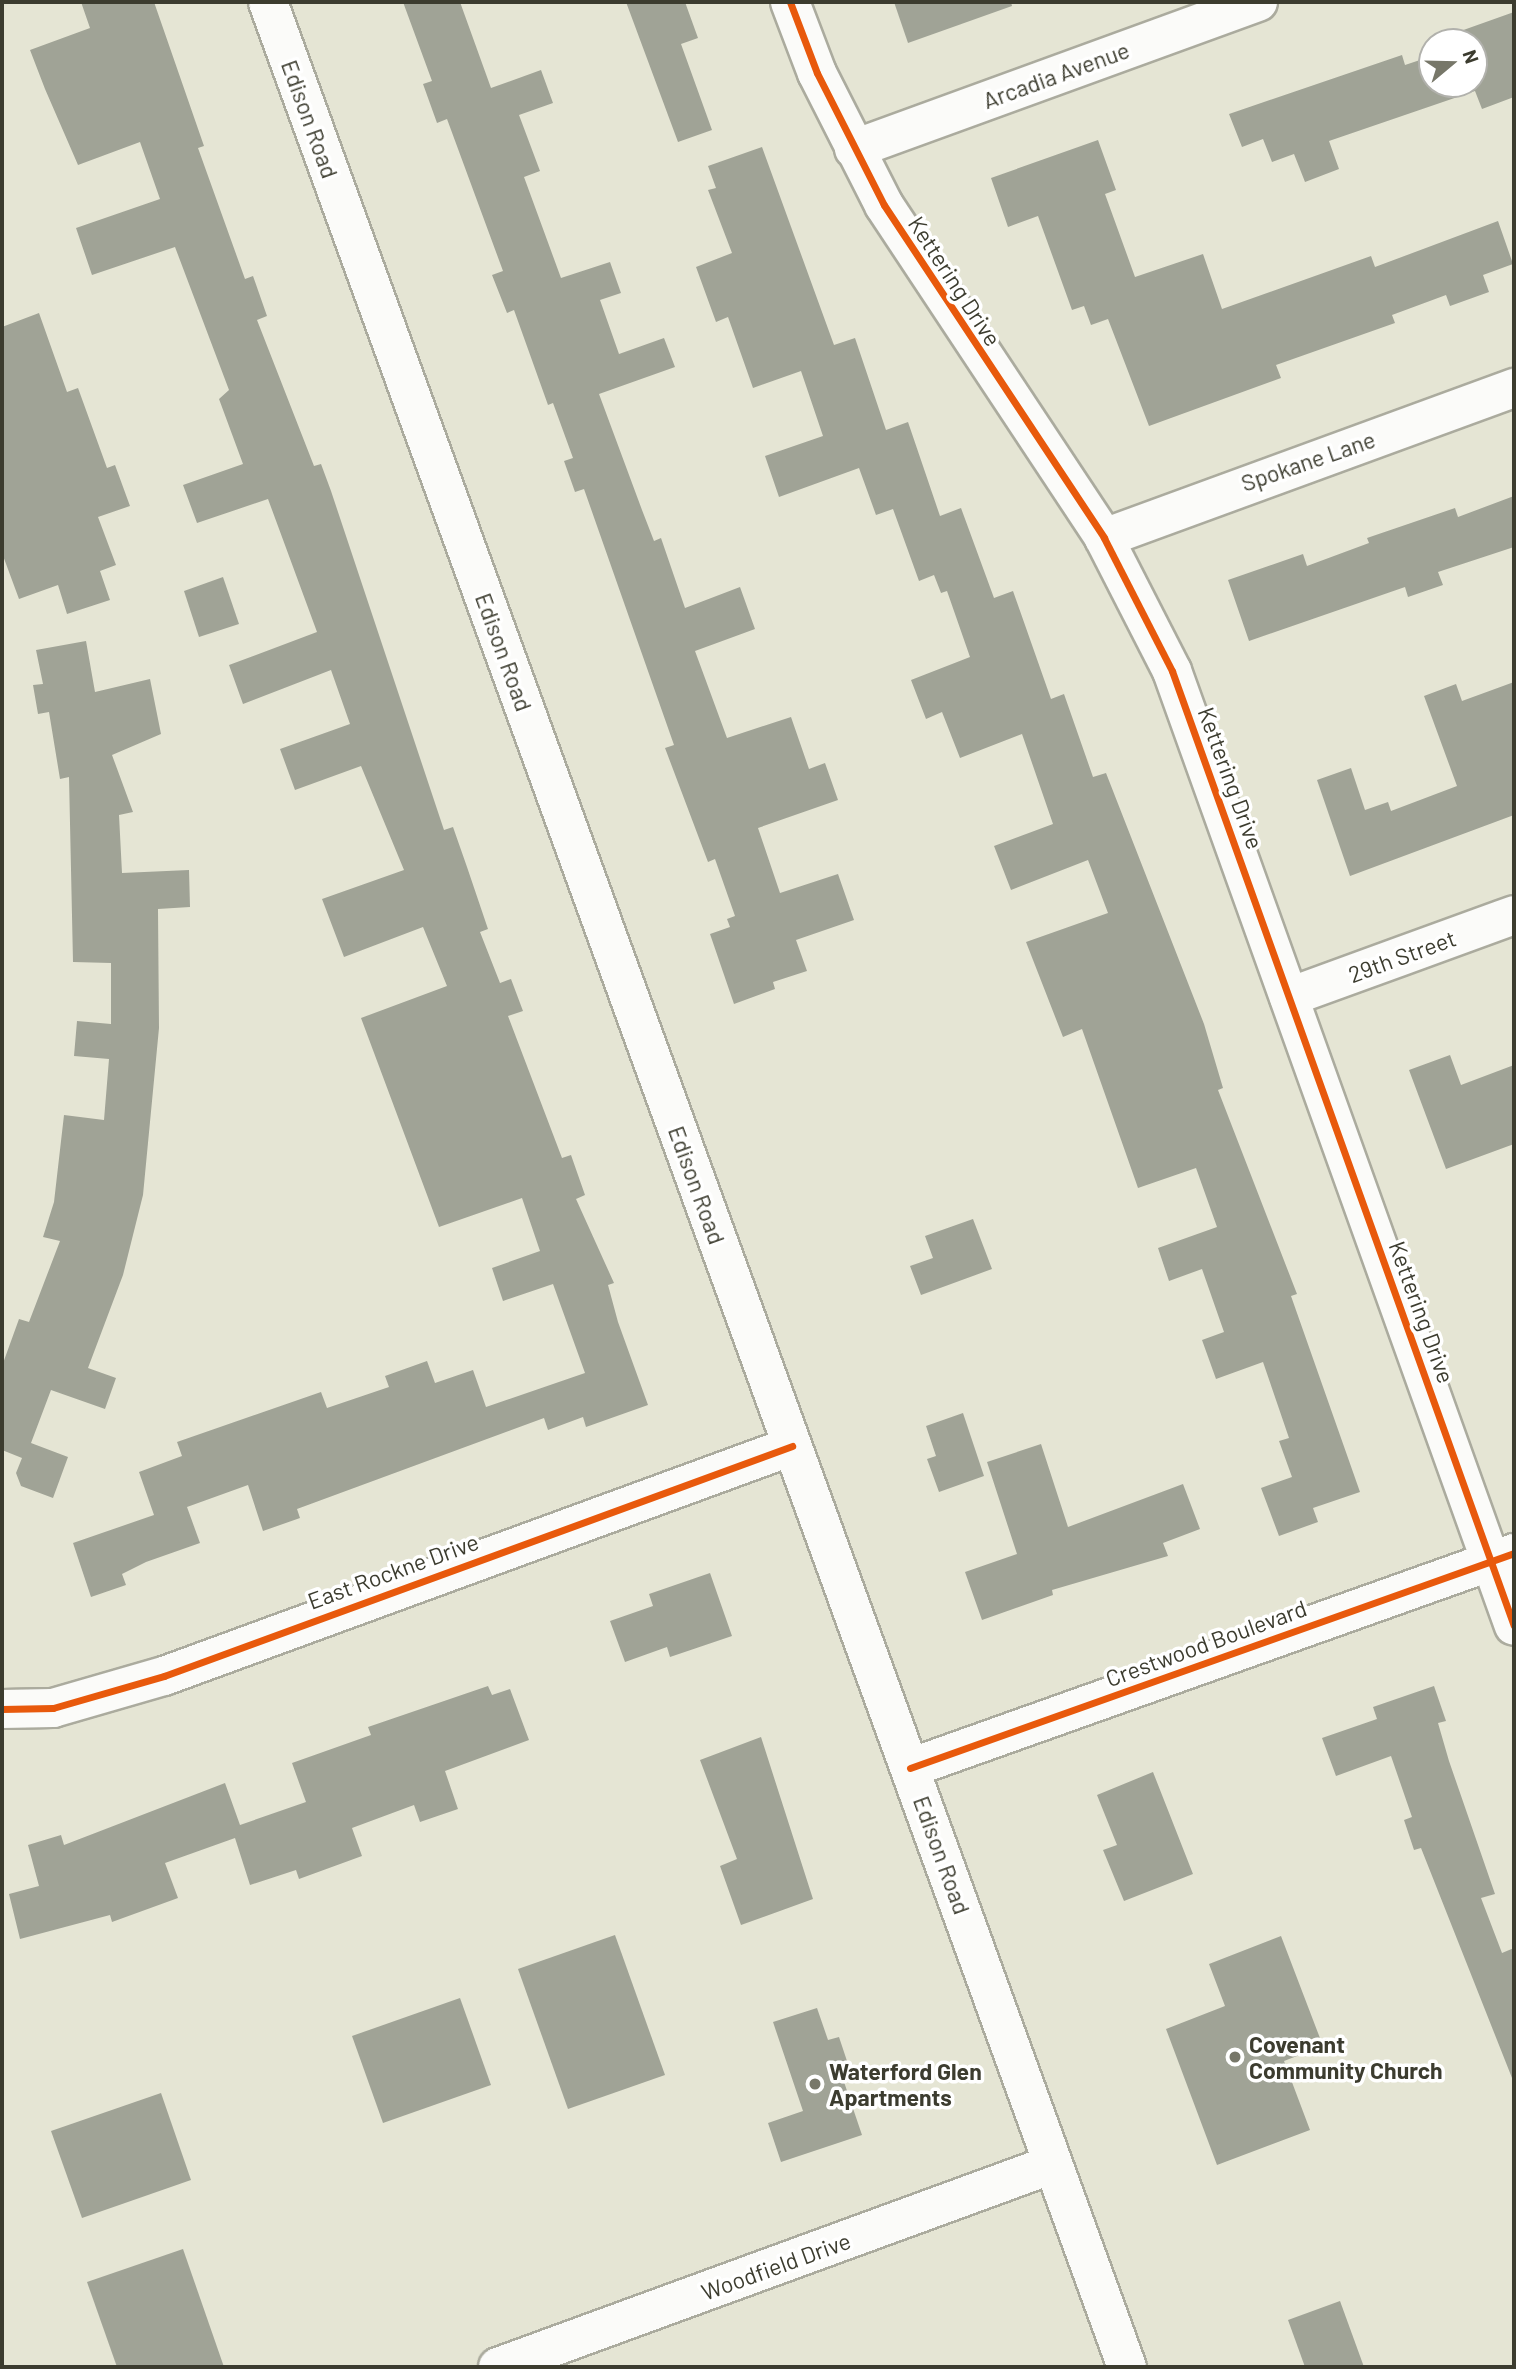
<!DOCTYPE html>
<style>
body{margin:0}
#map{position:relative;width:1516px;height:2369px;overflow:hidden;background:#e5e5d4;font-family:Barlow,sans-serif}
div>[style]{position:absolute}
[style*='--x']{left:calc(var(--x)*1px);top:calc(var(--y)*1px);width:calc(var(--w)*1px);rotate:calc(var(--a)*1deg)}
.building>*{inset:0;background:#a0a396}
.roads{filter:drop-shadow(2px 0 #abab9e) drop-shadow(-2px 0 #abab9e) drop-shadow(0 2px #abab9e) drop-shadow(0 -2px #abab9e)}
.minor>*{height:38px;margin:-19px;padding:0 19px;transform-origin:19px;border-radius:19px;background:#fbfbf9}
.tertiary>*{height:38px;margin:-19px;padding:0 19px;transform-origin:19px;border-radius:19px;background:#fbfbf9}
.secondary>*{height:38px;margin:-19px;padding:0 19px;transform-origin:19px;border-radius:19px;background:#fbfbf9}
.cycleway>*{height:7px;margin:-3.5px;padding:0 3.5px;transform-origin:3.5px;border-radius:3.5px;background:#e8590c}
.dots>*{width:19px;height:19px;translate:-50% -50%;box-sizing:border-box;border:4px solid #fff;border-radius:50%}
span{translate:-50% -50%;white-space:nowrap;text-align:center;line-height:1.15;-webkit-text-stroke:7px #fff;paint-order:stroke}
.street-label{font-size:23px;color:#3c3c2f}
.poi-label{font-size:23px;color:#3c3c2f;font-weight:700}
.left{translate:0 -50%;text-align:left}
.frame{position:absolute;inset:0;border:4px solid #3c3c2f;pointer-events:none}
.north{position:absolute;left:1418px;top:28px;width:70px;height:70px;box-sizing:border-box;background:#fff;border:2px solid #b1b1ac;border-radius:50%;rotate:71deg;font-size:19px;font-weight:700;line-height:28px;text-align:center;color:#3c3c2f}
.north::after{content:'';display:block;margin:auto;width:24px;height:32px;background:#777769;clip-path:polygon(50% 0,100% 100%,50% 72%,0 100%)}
</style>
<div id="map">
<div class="building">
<div style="clip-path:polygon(81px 2px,154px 2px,204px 146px,198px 148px,245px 279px,253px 276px,267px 316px,257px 320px,314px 466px,321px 464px,331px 491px,444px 830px,453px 827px,467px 867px,488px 929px,480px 932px,500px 983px,511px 979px,523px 1011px,508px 1016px,562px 1158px,571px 1155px,585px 1195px,576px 1199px,614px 1283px,608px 1285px,618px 1322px,648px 1405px,586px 1427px,583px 1417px,548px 1430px,544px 1418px,297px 1509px,300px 1518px,263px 1531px,248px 1485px,187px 1507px,200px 1543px,146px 1562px,122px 1574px,126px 1585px,91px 1597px,73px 1543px,154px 1515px,139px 1472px,182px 1456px,177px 1442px,321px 1392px,327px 1408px,389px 1387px,385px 1376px,427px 1361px,435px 1383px,473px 1370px,486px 1407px,585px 1373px,553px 1284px,503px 1301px,492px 1268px,540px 1251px,522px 1198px,439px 1227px,361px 1018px,447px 986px,423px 927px,344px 957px,322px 899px,404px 870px,361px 766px,295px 790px,280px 749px,350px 724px,331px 670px,243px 704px,229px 665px,317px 632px,268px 499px,197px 523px,183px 485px,243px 464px,219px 399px,229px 390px,175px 247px,92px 275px,76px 228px,160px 199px,140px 142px,78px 165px,45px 89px,30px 50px,90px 28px)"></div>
<div style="clip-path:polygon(403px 2px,460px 2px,491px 88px,541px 70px,553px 103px,519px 115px,540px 171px,524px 177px,561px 278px,610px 262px,621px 293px,600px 300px,619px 354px,664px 338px,675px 367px,599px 394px,642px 510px,654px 541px,661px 538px,685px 608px,740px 587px,755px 629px,695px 651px,727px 738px,791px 717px,809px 769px,825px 763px,838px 800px,758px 828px,780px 893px,838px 874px,854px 920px,796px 940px,807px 971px,773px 982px,775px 989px,734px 1004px,710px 934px,730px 927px,727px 919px,735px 916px,715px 859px,708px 862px,665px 748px,674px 745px,584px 489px,575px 492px,564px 461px,573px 458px,553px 403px,548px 405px,514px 310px,507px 313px,492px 275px,503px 271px,447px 119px,437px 123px,423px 84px,432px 81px)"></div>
<div style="clip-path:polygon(626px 2px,685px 2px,698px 38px,681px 44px,712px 130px,678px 142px)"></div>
<div style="clip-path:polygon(894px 2px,1011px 2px,1012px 6px,908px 43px)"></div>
<div style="clip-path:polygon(1514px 12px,1514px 97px,1482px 109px,1475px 91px,1329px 141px,1339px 169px,1305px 182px,1294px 154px,1272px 162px,1263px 139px,1242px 147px,1229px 114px,1402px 55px,1405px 65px,1432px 56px,1432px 84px,1474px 84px,1474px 42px,1458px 42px,1455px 33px)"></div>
<div style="clip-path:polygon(1098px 140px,1116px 190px,1105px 194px,1135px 277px,1203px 254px,1222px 309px,1371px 256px,1375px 267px,1498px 221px,1513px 264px,1483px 275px,1489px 292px,1450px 306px,1446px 295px,1392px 315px,1395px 323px,1276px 365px,1281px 378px,1149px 426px,1108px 319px,1091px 325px,1084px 306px,1072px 310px,1038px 216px,1008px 227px,991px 178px)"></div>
<div style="clip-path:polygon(762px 147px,834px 345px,855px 338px,886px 430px,908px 422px,940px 516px,961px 508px,994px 598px,1013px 591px,1051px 699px,1064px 694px,1093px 777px,1106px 773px,1204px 1024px,1223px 1088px,1218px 1090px,1297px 1294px,1291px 1296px,1360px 1492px,1313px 1508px,1318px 1522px,1279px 1536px,1261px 1488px,1292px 1477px,1279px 1441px,1289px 1438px,1263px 1362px,1216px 1379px,1202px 1340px,1224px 1332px,1202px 1269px,1169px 1281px,1158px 1248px,1217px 1227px,1196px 1168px,1138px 1188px,1082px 1029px,1063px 1037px,1026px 942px,1108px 913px,1088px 860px,1011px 890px,994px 846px,1053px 824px,1022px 734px,960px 758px,942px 712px,926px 719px,911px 680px,970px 657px,947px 591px,941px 593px,934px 575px,919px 581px,893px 509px,876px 515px,859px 468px,779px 497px,765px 456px,823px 436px,801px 371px,753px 388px,728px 317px,716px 322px,696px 267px,732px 253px,708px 190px,716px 188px,708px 166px)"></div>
<div style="clip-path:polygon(39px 313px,67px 392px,78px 388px,107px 468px,115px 465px,130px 506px,98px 517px,116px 565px,100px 571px,110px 600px,67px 614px,58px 585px,19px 599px,2px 553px,2px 327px)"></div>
<div style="clip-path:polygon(1514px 496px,1514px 547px,1438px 572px,1443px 585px,1408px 597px,1405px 587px,1249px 641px,1228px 580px,1303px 554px,1307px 566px,1369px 543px,1367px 538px,1455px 508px,1458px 517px)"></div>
<div style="clip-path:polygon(223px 577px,239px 624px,199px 637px,184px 591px)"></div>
<div style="clip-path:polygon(86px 641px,95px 692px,150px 679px,161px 734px,112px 755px,133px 812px,119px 815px,122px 873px,189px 870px,190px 907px,158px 909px,159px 1028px,143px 1195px,123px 1275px,88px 1368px,116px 1378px,105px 1409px,51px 1390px,31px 1443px,68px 1457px,53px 1498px,21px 1486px,16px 1473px,22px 1458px,2px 1450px,2px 1366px,19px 1319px,29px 1322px,60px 1241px,43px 1237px,54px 1202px,64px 1115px,104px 1120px,109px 1059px,74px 1056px,77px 1021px,111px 1024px,111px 963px,73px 962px,69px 777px,60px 779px,49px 712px,38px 714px,33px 685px,43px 684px,36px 650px)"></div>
<div style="clip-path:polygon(1514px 682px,1514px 815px,1350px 876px,1317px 780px,1351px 768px,1365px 810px,1388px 802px,1391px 811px,1457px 786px,1424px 696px,1456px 684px,1462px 701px)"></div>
<div style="clip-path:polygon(1450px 1055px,1461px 1085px,1514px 1065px,1514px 1144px,1446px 1169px,1409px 1070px)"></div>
<div style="clip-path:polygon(973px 1219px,992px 1269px,921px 1295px,910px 1266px,933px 1258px,925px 1236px)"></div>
<div style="clip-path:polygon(963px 1413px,984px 1476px,939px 1492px,927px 1459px,936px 1456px,926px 1426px)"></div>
<div style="clip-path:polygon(1041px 1444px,1068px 1527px,1183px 1484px,1200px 1529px,1163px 1543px,1168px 1556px,1052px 1590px,1053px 1595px,982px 1620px,965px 1572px,1017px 1554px,987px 1462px)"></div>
<div style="clip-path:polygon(710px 1573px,732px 1636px,670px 1657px,667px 1647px,625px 1662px,610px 1621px,653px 1606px,649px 1594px)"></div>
<div style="clip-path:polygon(488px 1686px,492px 1695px,510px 1689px,529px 1740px,445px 1771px,458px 1809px,420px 1822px,414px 1805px,352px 1828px,362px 1856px,299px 1879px,296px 1870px,250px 1885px,235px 1838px,165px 1863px,178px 1898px,112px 1922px,110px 1915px,20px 1939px,9px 1894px,39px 1886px,28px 1845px,61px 1835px,64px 1845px,225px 1783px,240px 1825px,306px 1802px,292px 1763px,371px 1735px,368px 1727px)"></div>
<div style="clip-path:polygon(1434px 1686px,1446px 1721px,1438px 1723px,1449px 1761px,1495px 1894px,1481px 1898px,1502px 1953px,1514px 1948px,1514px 2083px,1421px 1848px,1414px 1850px,1404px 1820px,1412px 1817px,1391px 1756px,1336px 1776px,1322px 1738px,1377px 1719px,1373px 1707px)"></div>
<div style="clip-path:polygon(761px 1737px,813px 1899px,741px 1925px,720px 1866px,737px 1859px,700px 1760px)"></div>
<div style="clip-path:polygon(1153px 1772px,1193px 1874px,1124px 1901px,1103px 1850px,1117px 1845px,1097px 1795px)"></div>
<div style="clip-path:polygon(615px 1935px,665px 2075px,568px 2109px,518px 1969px)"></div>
<div style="clip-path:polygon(1281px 1936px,1323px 2046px,1284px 2061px,1310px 2130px,1217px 2165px,1166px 2029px,1225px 2006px,1209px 1964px)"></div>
<div style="clip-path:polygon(460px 1998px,491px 2085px,383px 2123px,352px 2036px)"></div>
<div style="clip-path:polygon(817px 2008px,828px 2040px,839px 2037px,851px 2073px,842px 2076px,862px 2135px,781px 2162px,768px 2123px,803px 2111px,773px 2022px)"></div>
<div style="clip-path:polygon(161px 2093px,191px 2180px,82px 2218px,51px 2131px)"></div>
<div style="clip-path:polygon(183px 2249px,224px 2367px,117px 2367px,87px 2282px)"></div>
<div style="clip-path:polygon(1340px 2301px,1364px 2367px,1305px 2367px,1288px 2320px)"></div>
</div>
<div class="roads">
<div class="minor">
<div style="--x:790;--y:2;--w:76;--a:69.2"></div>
<div style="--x:817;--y:73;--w:148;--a:63.1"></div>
<div style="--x:884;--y:205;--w:399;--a:56.5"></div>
<div style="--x:1104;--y:538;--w:149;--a:62.9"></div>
<div style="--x:1172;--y:671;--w:1014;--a:70.3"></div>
<div style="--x:854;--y:149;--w:430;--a:-20"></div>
<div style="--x:1104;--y:538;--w:437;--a:-20.1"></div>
<div style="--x:1289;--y:997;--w:239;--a:-20"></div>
<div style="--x:2;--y:1709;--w:51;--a:-1.1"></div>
<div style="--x:53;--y:1708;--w:116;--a:-16.1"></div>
<div style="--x:164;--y:1676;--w:669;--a:-20.11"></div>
<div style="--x:498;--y:2367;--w:591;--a:-20.09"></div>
</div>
<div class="tertiary">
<div style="--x:910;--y:1768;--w:641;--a:-19.59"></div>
</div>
<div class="secondary">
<div style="--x:268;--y:2;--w:2516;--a:70.04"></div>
</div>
</div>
<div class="cycleway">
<div style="--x:790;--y:2;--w:76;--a:69.2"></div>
<div style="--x:817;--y:73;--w:148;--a:63.1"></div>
<div style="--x:884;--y:205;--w:399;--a:56.5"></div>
<div style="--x:1104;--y:538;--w:149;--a:62.9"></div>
<div style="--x:1172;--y:671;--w:1014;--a:70.3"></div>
<div style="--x:2;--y:1709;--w:51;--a:-1.1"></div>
<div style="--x:53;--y:1708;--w:116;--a:-16.1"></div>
<div style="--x:164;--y:1676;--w:669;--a:-20.11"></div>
<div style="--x:910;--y:1768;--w:641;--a:-19.59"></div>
</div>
<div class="dots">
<div style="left:1235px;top:2057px;background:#777769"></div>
<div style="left:815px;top:2084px;background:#777769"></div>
</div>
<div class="street-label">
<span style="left:1056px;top:75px;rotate:-20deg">Arcadia Avenue</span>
<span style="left:310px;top:119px;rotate:70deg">Edison Road</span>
<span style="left:955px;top:281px;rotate:57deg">Kettering Drive</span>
<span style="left:1308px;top:461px;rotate:-19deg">Spokane Lane</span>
<span style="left:504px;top:652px;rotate:70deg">Edison Road</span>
<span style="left:1231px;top:778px;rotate:70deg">Kettering Drive</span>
<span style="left:1402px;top:956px;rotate:-20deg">29th Street</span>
<span style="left:697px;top:1185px;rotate:70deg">Edison Road</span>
<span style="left:1422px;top:1312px;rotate:70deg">Kettering Drive</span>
<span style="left:393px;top:1571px;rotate:-20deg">East Rockne Drive</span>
<span style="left:1206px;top:1643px;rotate:-20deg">Crestwood Boulevard</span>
<span style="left:942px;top:1855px;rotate:70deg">Edison Road</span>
<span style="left:776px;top:2266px;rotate:-20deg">Woodfield Drive</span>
</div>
<div class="poi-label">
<span class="left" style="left:1249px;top:2057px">Covenant<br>Community Church</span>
<span class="left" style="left:829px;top:2084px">Waterford Glen<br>Apartments</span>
</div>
<div class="frame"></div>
<div class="north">N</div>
</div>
